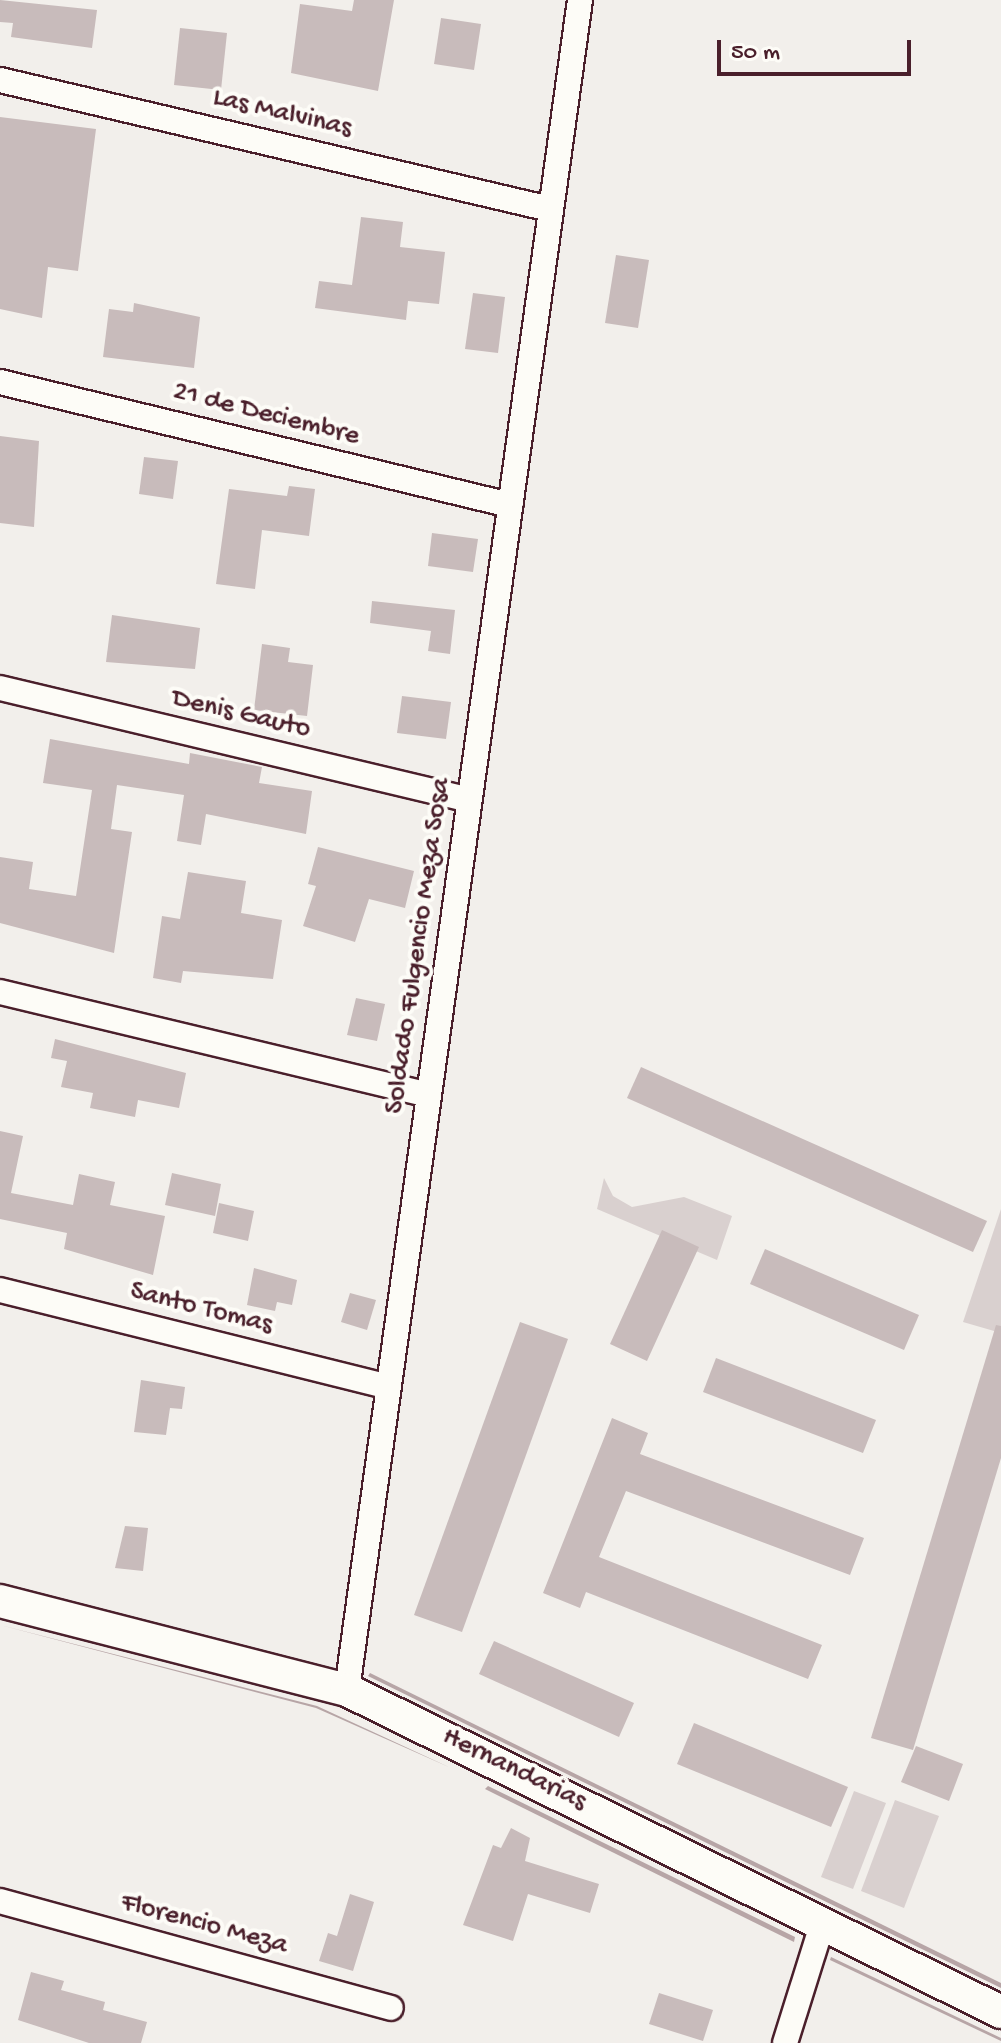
<!DOCTYPE html>
<style>
body{margin:0}
#map{position:relative;width:1001px;height:2043px;overflow:hidden;background:#f2efeb;font-family:"Gochi Hand",sans-serif}
div>[style]{position:absolute}
[style*='--x']{left:calc(var(--x)*1px);top:calc(var(--y)*1px);width:calc(var(--w)*1px);rotate:calc(var(--a)*1deg)}
.green>*{inset:0;background:#d9d0cf}
.water>*{inset:0;background:#b7a5a6}
.building>*{inset:0;background:#c8bbbb}
.roads{filter:drop-shadow(2px 0 #4a1f2b) drop-shadow(-2px 0 #4a1f2b) drop-shadow(0 2px #4a1f2b) drop-shadow(0 -2px #4a1f2b)}
.street>*{height:24px;margin:-12px;padding:0 12px;transform-origin:12px;border-radius:12px;background:#fdfcf7}
.secondary>*{height:32px;margin:-16px;padding:0 16px;transform-origin:16px;border-radius:16px;background:#fdfcf7}
span{translate:-50% -50%;white-space:nowrap;text-align:center;line-height:1.15;-webkit-text-stroke:8px #fdfcf7;paint-order:stroke}
.street-label{font-size:28px;color:#4a1f2b}
.scale{position:absolute;left:717px;top:40px;width:194px;height:36px;box-sizing:border-box;border:4px solid #4a1f2b;border-top:0;padding-left:10px;font-size:24px;line-height:28px;white-space:nowrap;color:#4a1f2b;-webkit-text-stroke:6px #fdfcf7;paint-order:stroke}
</style>
<div id="map">
<div class="green">
<div style="clip-path:polygon(604px 1178px,613px 1196px,632px 1207px,684px 1197px,732px 1216px,717px 1260px,597px 1209px)"></div>
<div style="clip-path:polygon(1001px 1209px,1001px 1333px,963px 1322px)"></div>
<div style="clip-path:polygon(854px 1791px,886px 1803px,853px 1889px,821px 1877px)"></div>
<div style="clip-path:polygon(895px 1800px,939px 1816px,904px 1908px,861px 1891px)"></div>
</div>
<div class="water">
<div style="clip-path:polygon(0 1625px,317px 1706px,451px 1768px,316px 1708px)"></div>
<div style="clip-path:polygon(370px 1673px,1001px 1983px,1001px 1988px,368px 1676px)"></div>
<div style="clip-path:polygon(488px 1786px,795px 1937px,794px 1942px,485px 1789px)"></div>
<div style="clip-path:polygon(831px 1957px,1001px 2038px,1001px 2041px,830px 1960px)"></div>
</div>
<div class="building">
<div style="clip-path:polygon(0 0,97px 10px,92px 48px,11px 37px,13px 23px,0 22px)"></div>
<div style="clip-path:polygon(354px 0,394px 0,378px 91px,291px 73px,300px 4px,352px 11px)"></div>
<div style="clip-path:polygon(441px 18px,481px 24px,474px 70px,434px 64px)"></div>
<div style="clip-path:polygon(180px 28px,227px 33px,221px 90px,174px 85px)"></div>
<div style="clip-path:polygon(0 117px,96px 129px,78px 271px,48px 267px,42px 318px,0 309px)"></div>
<div style="clip-path:polygon(361px 217px,403px 222px,400px 247px,445px 252px,439px 304px,408px 301px,406px 320px,315px 308px,319px 281px,352px 285px)"></div>
<div style="clip-path:polygon(616px 255px,649px 260px,638px 328px,605px 323px)"></div>
<div style="clip-path:polygon(473px 293px,505px 297px,498px 353px,465px 349px)"></div>
<div style="clip-path:polygon(134px 303px,200px 317px,194px 368px,103px 357px,109px 309px,133px 312px)"></div>
<div style="clip-path:polygon(0 436px,39px 441px,34px 527px,0 523px)"></div>
<div style="clip-path:polygon(144px 457px,178px 461px,173px 499px,139px 494px)"></div>
<div style="clip-path:polygon(289px 486px,315px 489px,309px 536px,262px 530px,255px 589px,216px 584px,229px 489px,287px 496px)"></div>
<div style="clip-path:polygon(432px 533px,478px 539px,473px 572px,428px 566px)"></div>
<div style="clip-path:polygon(372px 601px,455px 610px,450px 654px,428px 651px,431px 631px,370px 623px)"></div>
<div style="clip-path:polygon(112px 615px,200px 628px,195px 669px,106px 662px)"></div>
<div style="clip-path:polygon(262px 644px,290px 648px,288px 662px,313px 665px,307px 716px,254px 710px)"></div>
<div style="clip-path:polygon(402px 696px,451px 702px,446px 739px,397px 733px)"></div>
<div style="clip-path:polygon(50px 739px,189px 764px,190px 753px,262px 767px,259px 783px,312px 791px,306px 834px,206px 814px,201px 845px,177px 841px,184px 795px,117px 785px,111px 829px,132px 832px,114px 953px,0 923px,0 857px,33px 862px,29px 889px,76px 896px,92px 790px,43px 783px)"></div>
<div style="clip-path:polygon(318px 847px,414px 871px,405px 908px,369px 899px,355px 942px,303px 926px,316px 886px,308px 884px)"></div>
<div style="clip-path:polygon(188px 872px,246px 881px,241px 913px,282px 920px,273px 979px,183px 971px,181px 983px,153px 978px,162px 916px,180px 919px)"></div>
<div style="clip-path:polygon(356px 998px,385px 1004px,377px 1041px,347px 1035px)"></div>
<div style="clip-path:polygon(55px 1039px,186px 1073px,179px 1108px,138px 1100px,135px 1117px,90px 1108px,93px 1093px,61px 1087px,67px 1061px,51px 1058px)"></div>
<div style="clip-path:polygon(641px 1067px,987px 1221px,973px 1252px,627px 1098px)"></div>
<div style="clip-path:polygon(0 1131px,23px 1136px,11px 1193px,73px 1205px,79px 1174px,115px 1182px,110px 1205px,165px 1216px,153px 1275px,64px 1249px,67px 1233px,0 1219px)"></div>
<div style="clip-path:polygon(172px 1173px,221px 1184px,215px 1216px,165px 1205px)"></div>
<div style="clip-path:polygon(219px 1203px,254px 1211px,248px 1241px,213px 1233px)"></div>
<div style="clip-path:polygon(662px 1230px,699px 1247px,647px 1361px,610px 1344px)"></div>
<div style="clip-path:polygon(765px 1249px,919px 1315px,904px 1350px,750px 1284px)"></div>
<div style="clip-path:polygon(254px 1268px,297px 1280px,292px 1305px,277px 1302px,275px 1311px,247px 1305px)"></div>
<div style="clip-path:polygon(350px 1293px,376px 1300px,367px 1330px,341px 1322px)"></div>
<div style="clip-path:polygon(520px 1322px,568px 1339px,462px 1632px,414px 1615px)"></div>
<div style="clip-path:polygon(996px 1325px,1001px 1326px,1001px 1458px,913px 1750px,871px 1738px)"></div>
<div style="clip-path:polygon(716px 1358px,876px 1420px,863px 1453px,703px 1392px)"></div>
<div style="clip-path:polygon(141px 1380px,185px 1387px,182px 1409px,170px 1408px,166px 1435px,134px 1432px)"></div>
<div style="clip-path:polygon(612px 1418px,648px 1433px,640px 1454px,864px 1538px,850px 1575px,626px 1491px,599px 1557px,822px 1645px,808px 1679px,586px 1592px,580px 1608px,543px 1593px)"></div>
<div style="clip-path:polygon(125px 1526px,148px 1528px,143px 1571px,115px 1568px)"></div>
<div style="clip-path:polygon(494px 1641px,634px 1703px,619px 1737px,479px 1674px)"></div>
<div style="clip-path:polygon(694px 1723px,848px 1787px,831px 1827px,677px 1764px)"></div>
<div style="clip-path:polygon(916px 1746px,963px 1764px,949px 1801px,901px 1782px)"></div>
<div style="clip-path:polygon(511px 1828px,530px 1838px,525px 1861px,599px 1884px,590px 1913px,528px 1894px,513px 1941px,463px 1925px,493px 1845px,501px 1848px)"></div>
<div style="clip-path:polygon(350px 1894px,374px 1902px,353px 1971px,319px 1961px,328px 1933px,337px 1936px)"></div>
<div style="clip-path:polygon(31px 1972px,64px 1981px,61px 1990px,105px 2002px,103px 2010px,147px 2022px,141px 2043px,89px 2043px,18px 2020px)"></div>
<div style="clip-path:polygon(659px 1993px,713px 2010px,703px 2041px,649px 2024px)"></div>
</div>
<div class="roads">
<div class="street">
<div style="--x:0;--y:80;--w:565;--a:13.2"></div>
<div style="--x:0;--y:382;--w:525;--a:13.56"></div>
<div style="--x:0;--y:688;--w:482;--a:13.4"></div>
<div style="--x:0;--y:992;--w:440;--a:13.5"></div>
<div style="--x:0;--y:1290;--w:400;--a:14"></div>
<div style="--x:347;--y:1690;--w:1706;--a:-82.15"></div>
<div style="--x:0;--y:1901;--w:405;--a:15.3"></div>
<div style="--x:785;--y:2043;--w:127;--a:-72.6"></div>
</div>
<div class="secondary">
<div style="--x:0;--y:1601;--w:358;--a:14.4"></div>
<div style="--x:347;--y:1690;--w:729;--a:26.21"></div>
</div>
</div>
<div class="street-label">
<span style="left:282px;top:114px;rotate:13deg">Las Malvinas</span>
<span style="left:266px;top:415px;rotate:14deg">21 de Deciembre</span>
<span style="left:241px;top:715px;rotate:13deg">Denis Gauto</span>
<span style="left:419px;top:946px;rotate:-82deg">Soldado Fulgencio Meza Sosa</span>
<span style="left:201px;top:1309px;rotate:14deg">Santo Tomas</span>
<span style="left:514px;top:1770px;rotate:26deg">Hernandarias</span>
<span style="left:204px;top:1925px;rotate:15deg">Florencio Meza</span>
</div>
<div class="scale">50 m</div>
</div>
